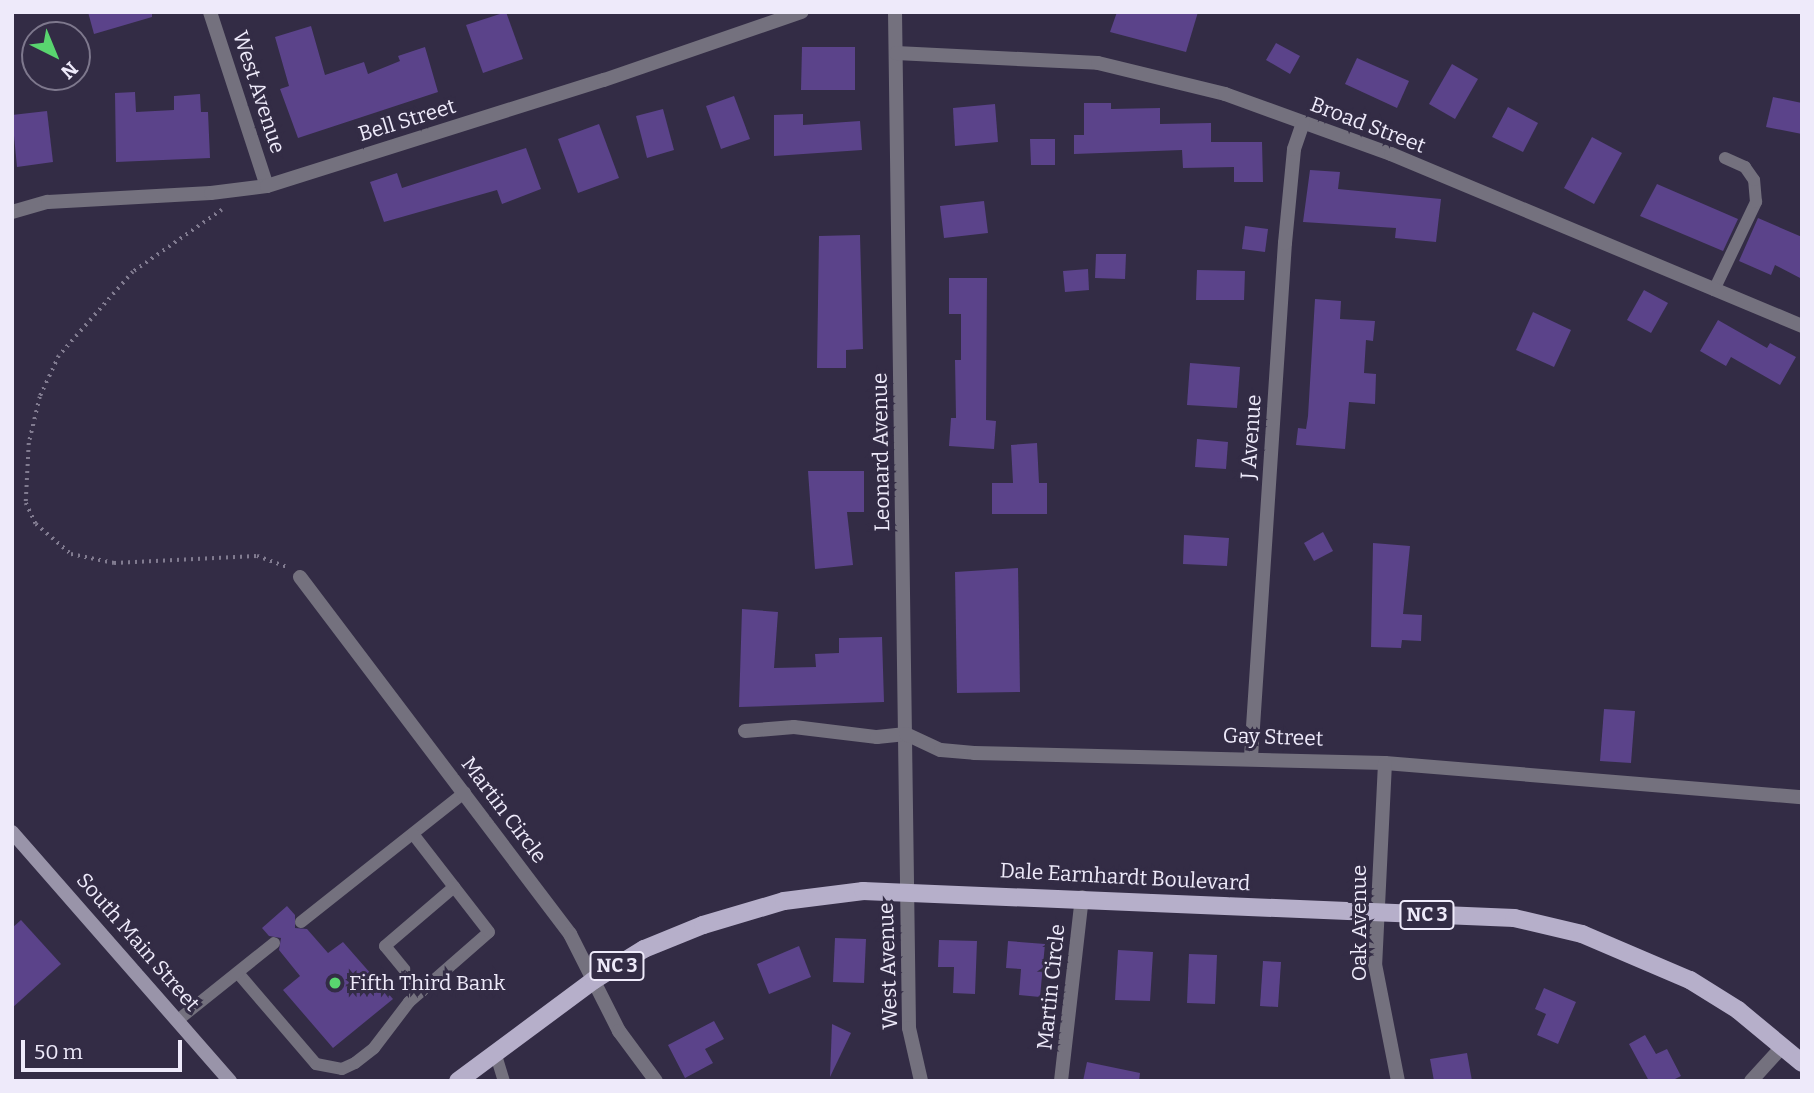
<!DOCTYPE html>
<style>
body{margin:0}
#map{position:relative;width:1814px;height:1093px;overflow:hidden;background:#332c45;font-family:Bitter,serif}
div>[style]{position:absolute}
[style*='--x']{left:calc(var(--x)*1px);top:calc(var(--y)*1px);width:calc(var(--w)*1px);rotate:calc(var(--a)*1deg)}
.building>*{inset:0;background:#5b438a}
.path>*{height:3.5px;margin-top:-1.75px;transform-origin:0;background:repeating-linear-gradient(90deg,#817b90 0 2px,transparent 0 7px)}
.service>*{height:12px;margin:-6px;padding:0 6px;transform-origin:6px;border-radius:6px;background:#74717e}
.minor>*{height:14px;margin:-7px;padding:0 7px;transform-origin:7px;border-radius:7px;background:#74717e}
.secondary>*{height:14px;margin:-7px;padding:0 7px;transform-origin:7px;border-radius:7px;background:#9994a9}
.primary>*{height:18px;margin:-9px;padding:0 9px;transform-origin:9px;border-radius:9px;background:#b6afca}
.dots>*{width:19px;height:19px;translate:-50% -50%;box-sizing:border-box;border:4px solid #332c45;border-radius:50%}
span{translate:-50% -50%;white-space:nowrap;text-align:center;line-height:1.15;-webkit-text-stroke:6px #332c45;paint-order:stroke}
.shield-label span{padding:2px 5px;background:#332c45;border:2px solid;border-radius:5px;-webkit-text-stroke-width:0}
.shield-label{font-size:19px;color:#eeeafa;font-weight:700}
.street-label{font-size:21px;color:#eeeafa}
.poi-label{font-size:21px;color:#eeeafa}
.left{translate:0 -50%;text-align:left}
.frame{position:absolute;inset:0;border:14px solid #eeeafa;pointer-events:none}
.north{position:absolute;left:21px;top:21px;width:70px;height:70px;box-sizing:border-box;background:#332c45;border:2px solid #7e788d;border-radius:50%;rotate:137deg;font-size:19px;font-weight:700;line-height:28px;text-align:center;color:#eeeafa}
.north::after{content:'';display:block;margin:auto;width:24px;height:32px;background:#59d56f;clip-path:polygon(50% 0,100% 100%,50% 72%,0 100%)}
.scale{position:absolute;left:21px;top:1040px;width:161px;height:32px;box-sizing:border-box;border:4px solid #eeeafa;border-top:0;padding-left:9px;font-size:21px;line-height:24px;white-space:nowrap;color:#eeeafa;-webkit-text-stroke:5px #332c45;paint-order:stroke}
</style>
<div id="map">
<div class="building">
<div style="clip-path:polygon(88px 12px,152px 12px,152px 17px,94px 34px)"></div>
<div style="clip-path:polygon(506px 12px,523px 59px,483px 73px,466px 25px)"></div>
<div style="clip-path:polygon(1117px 12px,1198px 12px,1186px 52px,1110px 32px)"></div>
<div style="clip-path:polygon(311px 26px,325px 75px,364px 62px,368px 74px,400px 61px,398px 56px,425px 47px,438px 92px,298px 138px,280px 89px,289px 86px,275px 37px)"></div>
<div style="clip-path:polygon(1276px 43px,1300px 56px,1290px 74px,1266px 60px)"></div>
<div style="clip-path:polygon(802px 47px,855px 47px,855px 90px,801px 90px)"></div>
<div style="clip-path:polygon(1357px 58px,1409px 81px,1397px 108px,1345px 84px)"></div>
<div style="clip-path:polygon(1452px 64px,1478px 79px,1455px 119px,1429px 104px)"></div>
<div style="clip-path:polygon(135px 92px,136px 112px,174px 110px,174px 96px,200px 94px,201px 112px,208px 112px,210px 158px,116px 162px,115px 93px)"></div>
<div style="clip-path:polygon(734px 96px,750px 139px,721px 149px,706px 106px)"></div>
<div style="clip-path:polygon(1773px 97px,1802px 103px,1802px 134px,1766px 127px)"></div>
<div style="clip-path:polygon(1084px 103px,1111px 103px,1111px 109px,1160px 108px,1160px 124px,1211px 123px,1211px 142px,1262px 142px,1263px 182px,1234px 182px,1234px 167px,1183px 168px,1182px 150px,1074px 154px,1074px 135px,1084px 135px)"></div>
<div style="clip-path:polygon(995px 104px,998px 142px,955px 146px,953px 108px)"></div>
<div style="clip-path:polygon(1508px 107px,1538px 123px,1523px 152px,1492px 137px)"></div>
<div style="clip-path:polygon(663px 109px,674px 150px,647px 158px,636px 116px)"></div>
<div style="clip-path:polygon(47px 111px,53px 162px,17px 167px,12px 115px)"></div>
<div style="clip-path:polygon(803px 114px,803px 125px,860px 121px,862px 150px,774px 156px,774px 115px)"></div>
<div style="clip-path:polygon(599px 124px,619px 178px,578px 193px,558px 139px)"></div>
<div style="clip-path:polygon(1592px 137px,1622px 153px,1594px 204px,1564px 188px)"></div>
<div style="clip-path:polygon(1030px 139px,1055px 139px,1055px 165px,1031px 165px)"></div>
<div style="clip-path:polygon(526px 148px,541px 189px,502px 204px,497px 190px,384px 222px,370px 182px,397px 173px,402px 188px)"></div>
<div style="clip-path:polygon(1310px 170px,1340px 172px,1338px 189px,1441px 199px,1436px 242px,1395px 238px,1396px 228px,1303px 222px)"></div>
<div style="clip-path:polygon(1657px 184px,1738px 219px,1723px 251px,1640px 216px)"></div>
<div style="clip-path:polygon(984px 201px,988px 233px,944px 238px,940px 206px)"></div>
<div style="clip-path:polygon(1758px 218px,1802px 237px,1802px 279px,1775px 265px,1771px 275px,1739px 261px)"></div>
<div style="clip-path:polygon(1245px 226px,1268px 229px,1265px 252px,1242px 249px)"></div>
<div style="clip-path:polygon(860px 235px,863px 349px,846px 350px,846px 368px,817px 368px,819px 236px)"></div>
<div style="clip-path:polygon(1096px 254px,1126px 254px,1125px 279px,1095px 278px)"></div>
<div style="clip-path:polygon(1088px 269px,1089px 290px,1065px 292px,1063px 271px)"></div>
<div style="clip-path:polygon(1197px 270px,1245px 271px,1244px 300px,1196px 300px)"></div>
<div style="clip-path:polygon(949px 278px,987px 278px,986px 420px,996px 421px,994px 449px,949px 446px,951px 418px,956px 418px,955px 360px,961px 360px,961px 314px,949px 314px)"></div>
<div style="clip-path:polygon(1644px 290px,1668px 303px,1651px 333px,1627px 320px)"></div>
<div style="clip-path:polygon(1315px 299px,1341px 301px,1340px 319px,1375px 321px,1373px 341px,1366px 340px,1364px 373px,1376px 374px,1375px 404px,1349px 402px,1345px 449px,1296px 445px,1298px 428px,1306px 429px,1308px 416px)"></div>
<div style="clip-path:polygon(1533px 312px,1571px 330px,1554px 367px,1516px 350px)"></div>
<div style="clip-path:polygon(1718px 320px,1767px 348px,1770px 343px,1796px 357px,1780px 385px,1731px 357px,1726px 366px,1700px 351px)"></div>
<div style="clip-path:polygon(1190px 363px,1240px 367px,1237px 408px,1187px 405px)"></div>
<div style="clip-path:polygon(1197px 439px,1228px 442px,1226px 469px,1195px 467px)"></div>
<div style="clip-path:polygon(1037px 443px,1039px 483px,1047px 483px,1047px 514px,992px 514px,992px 483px,1013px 483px,1011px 445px)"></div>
<div style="clip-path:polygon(808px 471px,864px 471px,864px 512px,847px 512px,853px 565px,815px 569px)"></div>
<div style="clip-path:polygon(1323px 532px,1333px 551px,1314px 561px,1304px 543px)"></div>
<div style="clip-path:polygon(1184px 535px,1229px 538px,1227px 566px,1183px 564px)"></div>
<div style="clip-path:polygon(1373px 543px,1410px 546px,1403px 614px,1422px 615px,1421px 641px,1402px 640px,1401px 648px,1371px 647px)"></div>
<div style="clip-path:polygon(1018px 568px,1020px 692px,957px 693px,955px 572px)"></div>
<div style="clip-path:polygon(742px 609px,778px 612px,774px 668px,816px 667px,815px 654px,839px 653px,839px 638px,882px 637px,884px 702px,739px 707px)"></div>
<div style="clip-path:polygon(1604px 709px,1635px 711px,1631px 763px,1600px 761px)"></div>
<div style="clip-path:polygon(287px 906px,295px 915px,295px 928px,307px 929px,328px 953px,343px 942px,393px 999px,333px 1048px,283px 990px,300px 976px,279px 950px,281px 938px,269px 936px,262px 928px)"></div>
<div style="clip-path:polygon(21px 920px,61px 964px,12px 1008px,12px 928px)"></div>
<div style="clip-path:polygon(835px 938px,866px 939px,864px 983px,833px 982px)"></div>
<div style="clip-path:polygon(939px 940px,977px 941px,975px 994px,953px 993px,954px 967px,938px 967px)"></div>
<div style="clip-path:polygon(1008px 941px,1045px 944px,1040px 997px,1019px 995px,1021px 969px,1006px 968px)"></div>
<div style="clip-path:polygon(799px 946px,811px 977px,769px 994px,757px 964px)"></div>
<div style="clip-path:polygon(1118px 950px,1153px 952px,1150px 1001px,1115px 1000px)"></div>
<div style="clip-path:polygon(1189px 954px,1217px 955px,1215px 1004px,1187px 1003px)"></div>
<div style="clip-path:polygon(1263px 961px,1281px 962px,1278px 1007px,1260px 1006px)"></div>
<div style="clip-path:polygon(1544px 988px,1576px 1002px,1558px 1044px,1537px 1035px,1546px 1014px,1535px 1009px)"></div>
<div style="clip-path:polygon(714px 1021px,724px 1039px,705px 1049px,713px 1063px,685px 1078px,668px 1045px)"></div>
<div style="clip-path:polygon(832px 1024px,851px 1033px,830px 1077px)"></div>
<div style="clip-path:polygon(1645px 1035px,1656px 1054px,1667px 1049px,1681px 1076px,1671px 1081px,1649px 1081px,1629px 1044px)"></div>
<div style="clip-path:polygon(1467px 1053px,1472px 1081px,1434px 1081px,1430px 1059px)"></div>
<div style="clip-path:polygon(1087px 1062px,1140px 1073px,1139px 1081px,1083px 1081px)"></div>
</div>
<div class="path">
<div style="--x:222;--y:210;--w:108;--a:145.1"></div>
<div style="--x:133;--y:272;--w:112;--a:131.4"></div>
<div style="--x:59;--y:356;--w:45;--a:114.9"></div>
<div style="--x:40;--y:397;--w:47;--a:103.4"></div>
<div style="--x:29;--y:443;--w:60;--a:92.9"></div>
<div style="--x:26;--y:503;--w:23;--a:65"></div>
<div style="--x:36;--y:524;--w:46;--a:40.6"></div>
<div style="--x:71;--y:554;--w:44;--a:11.8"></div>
<div style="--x:114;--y:563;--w:143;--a:-2.8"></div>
<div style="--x:257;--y:556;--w:33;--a:20"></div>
</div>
<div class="service">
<div style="--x:1714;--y:290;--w:98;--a:-64.5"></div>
<div style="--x:1756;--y:202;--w:22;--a:-95"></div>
<div style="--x:1754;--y:180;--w:16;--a:-125"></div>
<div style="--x:1745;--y:167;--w:22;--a:-156"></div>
<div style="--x:301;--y:922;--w:209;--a:-38.4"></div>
<div style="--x:238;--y:973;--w:120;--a:49.4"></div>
<div style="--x:316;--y:1064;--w:26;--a:11"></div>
<div style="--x:342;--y:1069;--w:14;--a:-25"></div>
<div style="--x:355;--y:1063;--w:24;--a:-38"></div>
<div style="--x:374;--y:1048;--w:58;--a:-52.7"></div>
<div style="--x:409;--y:1002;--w:106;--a:-41.2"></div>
<div style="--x:489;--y:932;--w:124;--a:-127.8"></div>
<div style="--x:422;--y:991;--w:58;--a:-129.4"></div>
<div style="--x:385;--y:946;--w:91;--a:-40.5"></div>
<div style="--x:178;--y:1020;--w:123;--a:-38.7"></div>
<div style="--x:495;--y:1052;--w:30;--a:73"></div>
</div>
<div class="minor">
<div style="--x:210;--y:12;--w:183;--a:71.9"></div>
<div style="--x:895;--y:12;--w:1016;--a:89.21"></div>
<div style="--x:909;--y:1028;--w:54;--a:77.2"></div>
<div style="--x:896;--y:53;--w:202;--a:2.8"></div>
<div style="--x:1098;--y:63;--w:131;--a:13.7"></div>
<div style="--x:1225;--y:94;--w:177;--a:19.9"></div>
<div style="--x:1391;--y:154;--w:446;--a:22.7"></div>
<div style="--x:12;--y:212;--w:37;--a:-16"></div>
<div style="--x:48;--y:202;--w:163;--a:-3.2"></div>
<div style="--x:211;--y:193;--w:56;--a:-7.1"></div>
<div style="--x:267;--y:186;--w:353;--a:-17.5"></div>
<div style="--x:604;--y:80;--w:209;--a:-19"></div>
<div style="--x:300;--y:577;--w:448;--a:52.9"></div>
<div style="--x:570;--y:934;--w:109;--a:63.2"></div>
<div style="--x:619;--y:1031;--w:62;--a:53.5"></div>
<div style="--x:745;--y:731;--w:49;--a:-4.7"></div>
<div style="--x:794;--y:727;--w:84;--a:6.9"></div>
<div style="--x:877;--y:737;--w:29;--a:-6"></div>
<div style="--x:906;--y:734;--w:38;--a:25"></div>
<div style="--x:941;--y:750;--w:33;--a:5"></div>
<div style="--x:974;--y:753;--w:411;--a:1.4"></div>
<div style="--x:1385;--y:763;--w:418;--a:4.7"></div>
<div style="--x:1251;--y:757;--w:515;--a:-86.22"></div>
<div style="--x:1285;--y:243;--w:94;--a:-84.5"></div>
<div style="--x:1294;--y:149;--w:28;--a:-71"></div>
<div style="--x:1385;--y:763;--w:201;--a:92.8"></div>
<div style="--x:1375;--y:964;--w:119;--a:78.9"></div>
<div style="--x:1061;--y:1081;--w:185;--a:-83.5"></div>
<div style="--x:1751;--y:1081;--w:47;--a:-47.6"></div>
</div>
<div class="secondary">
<div style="--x:12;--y:832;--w:331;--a:48.8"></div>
</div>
<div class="primary">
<div style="--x:458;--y:1081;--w:169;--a:-36.6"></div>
<div style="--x:594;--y:980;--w:59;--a:-31.8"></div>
<div style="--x:644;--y:949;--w:64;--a:-22.1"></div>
<div style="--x:703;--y:925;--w:84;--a:-16.5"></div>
<div style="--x:784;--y:901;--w:80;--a:-7.2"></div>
<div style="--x:863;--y:891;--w:652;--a:2.37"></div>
<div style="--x:1514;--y:918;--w:70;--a:13.2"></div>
<div style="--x:1582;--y:934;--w:117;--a:23.1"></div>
<div style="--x:1690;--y:980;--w:57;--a:32"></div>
<div style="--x:1738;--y:1010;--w:83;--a:39.6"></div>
</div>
<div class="dots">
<div style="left:335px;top:983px;background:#59d56f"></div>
</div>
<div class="shield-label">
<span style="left:1427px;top:915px">NC 3</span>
<span style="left:617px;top:966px">NC 3</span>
</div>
<div class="street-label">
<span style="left:259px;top:92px;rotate:72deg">West Avenue</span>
<span style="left:407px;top:120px;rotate:-17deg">Bell Street</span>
<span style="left:1368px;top:125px;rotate:21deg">Broad Street</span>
<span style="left:1251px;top:437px;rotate:-86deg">J Avenue</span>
<span style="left:881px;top:452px;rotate:-91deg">Leonard Avenue</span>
<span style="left:1273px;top:737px;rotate:2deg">Gay Street</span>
<span style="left:504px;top:810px;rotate:53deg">Martin Circle</span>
<span style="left:1125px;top:877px;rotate:3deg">Dale Earnhardt Boulevard</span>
<span style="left:1359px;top:923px;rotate:-90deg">Oak Avenue</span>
<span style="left:138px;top:942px;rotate:49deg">South Main Street</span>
<span style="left:888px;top:966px;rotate:-92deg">West Avenue</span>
<span style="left:1051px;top:987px;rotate:-84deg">Martin Circle</span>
</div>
<div class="poi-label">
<span class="left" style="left:349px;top:983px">Fifth Third Bank</span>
</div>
<div class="frame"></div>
<div class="north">N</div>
<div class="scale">50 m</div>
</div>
